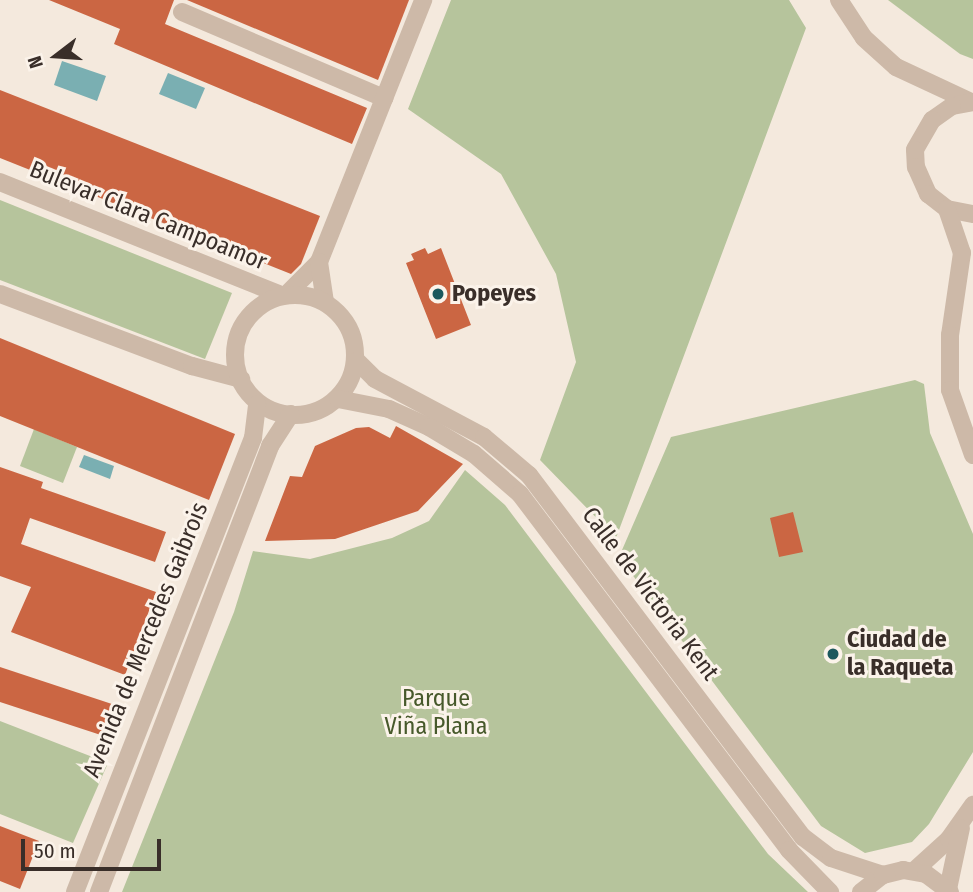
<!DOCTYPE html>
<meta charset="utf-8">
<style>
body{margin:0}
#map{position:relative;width:973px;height:892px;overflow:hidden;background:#f4e9dd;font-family:"Fira Sans Condensed",sans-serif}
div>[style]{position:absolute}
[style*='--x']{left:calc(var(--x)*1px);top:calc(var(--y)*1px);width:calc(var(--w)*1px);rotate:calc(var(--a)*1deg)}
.green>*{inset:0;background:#b6c49c}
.water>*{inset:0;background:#7aafb2}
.building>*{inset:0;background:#cb6643}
.minor>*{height:18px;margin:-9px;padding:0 9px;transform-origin:9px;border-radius:9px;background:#cdb9a8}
.minor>.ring{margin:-9px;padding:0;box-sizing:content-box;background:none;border:18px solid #cdb9a8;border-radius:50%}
.dots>*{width:19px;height:19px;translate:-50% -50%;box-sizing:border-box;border:4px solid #fbf3ea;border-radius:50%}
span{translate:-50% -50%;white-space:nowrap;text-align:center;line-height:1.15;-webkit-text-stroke:6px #fbf3ea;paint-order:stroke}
.street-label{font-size:24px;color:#392e29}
.poi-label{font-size:24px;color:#392e29;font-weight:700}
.left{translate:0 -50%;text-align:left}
.park-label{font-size:24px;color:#47592b}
.north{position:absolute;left:21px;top:21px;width:70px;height:70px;-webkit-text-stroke:5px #fbf3ea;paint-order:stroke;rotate:253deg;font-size:19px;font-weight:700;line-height:28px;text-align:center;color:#392e29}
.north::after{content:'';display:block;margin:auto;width:24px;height:32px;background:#392e29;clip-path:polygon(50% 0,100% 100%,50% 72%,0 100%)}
.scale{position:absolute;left:21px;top:839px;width:140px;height:32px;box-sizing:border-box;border:4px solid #392e29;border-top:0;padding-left:9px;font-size:21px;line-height:24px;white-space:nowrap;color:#392e29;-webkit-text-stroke:5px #fbf3ea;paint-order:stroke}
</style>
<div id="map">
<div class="green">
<div style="clip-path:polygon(451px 0,789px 0,806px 28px,616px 538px,540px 460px,576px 362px,556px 274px,501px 174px,408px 109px)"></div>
<div style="clip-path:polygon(888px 0,973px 0,973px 59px,960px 54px)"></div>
<div style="clip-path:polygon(0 200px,232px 293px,205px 359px,0 280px)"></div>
<div style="clip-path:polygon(915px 380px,924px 384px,930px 433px,973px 534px,973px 752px,929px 824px,912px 842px,865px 853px,821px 826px,619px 557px,671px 437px)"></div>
<div style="clip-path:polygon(34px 429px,77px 447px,63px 483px,20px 466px)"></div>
<div style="clip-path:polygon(465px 470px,505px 505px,768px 854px,808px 892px,122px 892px,234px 612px,253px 551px,310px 559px,392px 538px,429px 521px)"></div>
<div style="clip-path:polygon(0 721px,108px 763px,73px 843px,0 814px)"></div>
</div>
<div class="water">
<div style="clip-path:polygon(62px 61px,106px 76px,97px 101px,54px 85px)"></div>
<div style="clip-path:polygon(168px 73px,205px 88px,196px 109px,159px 94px)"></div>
<div style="clip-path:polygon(84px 455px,114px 466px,110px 479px,79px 467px)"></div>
</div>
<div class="building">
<div style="clip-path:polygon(49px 0,174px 0,165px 24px,367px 108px,352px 144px,114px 44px,120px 29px)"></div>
<div style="clip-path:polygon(187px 0,409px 0,378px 80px)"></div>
<div style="clip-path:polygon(0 90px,320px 216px,301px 264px,291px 274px,0 158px)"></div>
<div style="clip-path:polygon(425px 248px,428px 254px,441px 248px,471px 325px,436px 339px,406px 263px,414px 260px,411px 254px)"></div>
<div style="clip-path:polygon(0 338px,235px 434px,209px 500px,0 416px)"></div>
<div style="clip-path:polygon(396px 426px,463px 464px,418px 511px,335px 539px,265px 541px,290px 476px,302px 477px,315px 446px,356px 428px,369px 427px,390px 438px)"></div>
<div style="clip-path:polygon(0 467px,43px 482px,41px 488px,166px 532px,155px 562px,30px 518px,21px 544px,156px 592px,125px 675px,11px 632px,31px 587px,0 576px)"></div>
<div style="clip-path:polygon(793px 512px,803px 552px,779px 557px,770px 518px)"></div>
<div style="clip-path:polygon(0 667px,118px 706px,110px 738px,0 702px)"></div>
<div style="clip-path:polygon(0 826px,39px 841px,20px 889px,0 881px)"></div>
</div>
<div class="minor">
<div style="--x:839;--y:0;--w:45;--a:56.7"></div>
<div style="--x:864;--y:38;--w:43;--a:42.2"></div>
<div style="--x:896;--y:67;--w:83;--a:25"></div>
<div style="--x:182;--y:12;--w:220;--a:23.1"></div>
<div style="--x:973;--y:102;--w:21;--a:169"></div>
<div style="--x:952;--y:106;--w:24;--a:145"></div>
<div style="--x:932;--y:120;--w:34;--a:120"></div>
<div style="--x:915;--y:150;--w:17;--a:87"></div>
<div style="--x:916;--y:167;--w:30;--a:66"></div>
<div style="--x:928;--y:194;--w:24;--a:38"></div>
<div style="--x:947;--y:209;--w:26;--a:11"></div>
<div style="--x:0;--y:182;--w:300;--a:21.9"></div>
<div style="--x:947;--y:209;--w:46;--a:71.2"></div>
<div style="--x:962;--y:253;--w:83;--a:98.3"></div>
<div style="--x:950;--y:335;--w:55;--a:90"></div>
<div style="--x:950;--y:390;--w:69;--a:70.5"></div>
<div style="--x:319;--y:262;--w:282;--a:-68.3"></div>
<div style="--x:288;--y:293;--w:44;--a:-45"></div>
<div style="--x:319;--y:262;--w:40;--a:81.5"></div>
<div style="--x:0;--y:294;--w:205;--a:20.6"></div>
<div style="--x:192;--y:366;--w:51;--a:14.9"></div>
<div class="ring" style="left:235px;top:295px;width:102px;height:102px"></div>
<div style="--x:357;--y:361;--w:25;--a:45"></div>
<div style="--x:375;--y:379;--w:123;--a:28"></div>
<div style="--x:484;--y:437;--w:59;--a:40.2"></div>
<div style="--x:529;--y:475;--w:454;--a:52.9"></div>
<div style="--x:803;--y:837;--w:35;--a:37"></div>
<div style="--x:831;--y:858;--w:55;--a:18.1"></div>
<div style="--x:338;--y:399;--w:52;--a:11.1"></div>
<div style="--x:389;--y:409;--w:44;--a:24.2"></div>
<div style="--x:429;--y:427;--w:52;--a:31"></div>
<div style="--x:474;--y:454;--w:61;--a:41"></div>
<div style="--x:520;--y:494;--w:446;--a:52.9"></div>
<div style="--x:789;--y:850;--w:59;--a:45.7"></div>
<div style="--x:914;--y:871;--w:47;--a:-42.4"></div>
<div style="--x:949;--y:839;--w:42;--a:-54.8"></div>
<div style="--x:948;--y:889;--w:62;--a:-78"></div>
<div style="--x:75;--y:892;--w:488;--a:-68.6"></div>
<div style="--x:253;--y:438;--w:34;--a:-83"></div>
<div style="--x:99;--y:892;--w:478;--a:-69"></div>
<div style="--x:270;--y:446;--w:38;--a:-57"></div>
<div style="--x:861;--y:892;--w:28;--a:-38"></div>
<div style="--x:883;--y:875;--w:21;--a:-14"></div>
<div style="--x:903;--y:870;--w:23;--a:10"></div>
<div style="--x:926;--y:874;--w:30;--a:37"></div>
</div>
<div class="dots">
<div style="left:438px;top:294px;background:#1c585d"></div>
<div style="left:833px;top:654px;background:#1c585d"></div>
</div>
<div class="street-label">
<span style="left:148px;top:216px;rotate:22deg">Bulevar Clara Campoamor</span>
<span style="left:650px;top:594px;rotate:53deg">Calle de Victoria Kent</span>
<span style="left:146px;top:640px;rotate:-68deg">Avenida de Mercedes Gaibrois</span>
</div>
<div class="poi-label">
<span class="left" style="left:452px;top:294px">Popeyes</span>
<span class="left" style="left:847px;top:654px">Ciudad de<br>la Raqueta</span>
</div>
<div class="park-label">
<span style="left:436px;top:713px">Parque<br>Viña Plana</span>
</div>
<div class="north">N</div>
<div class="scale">50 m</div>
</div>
